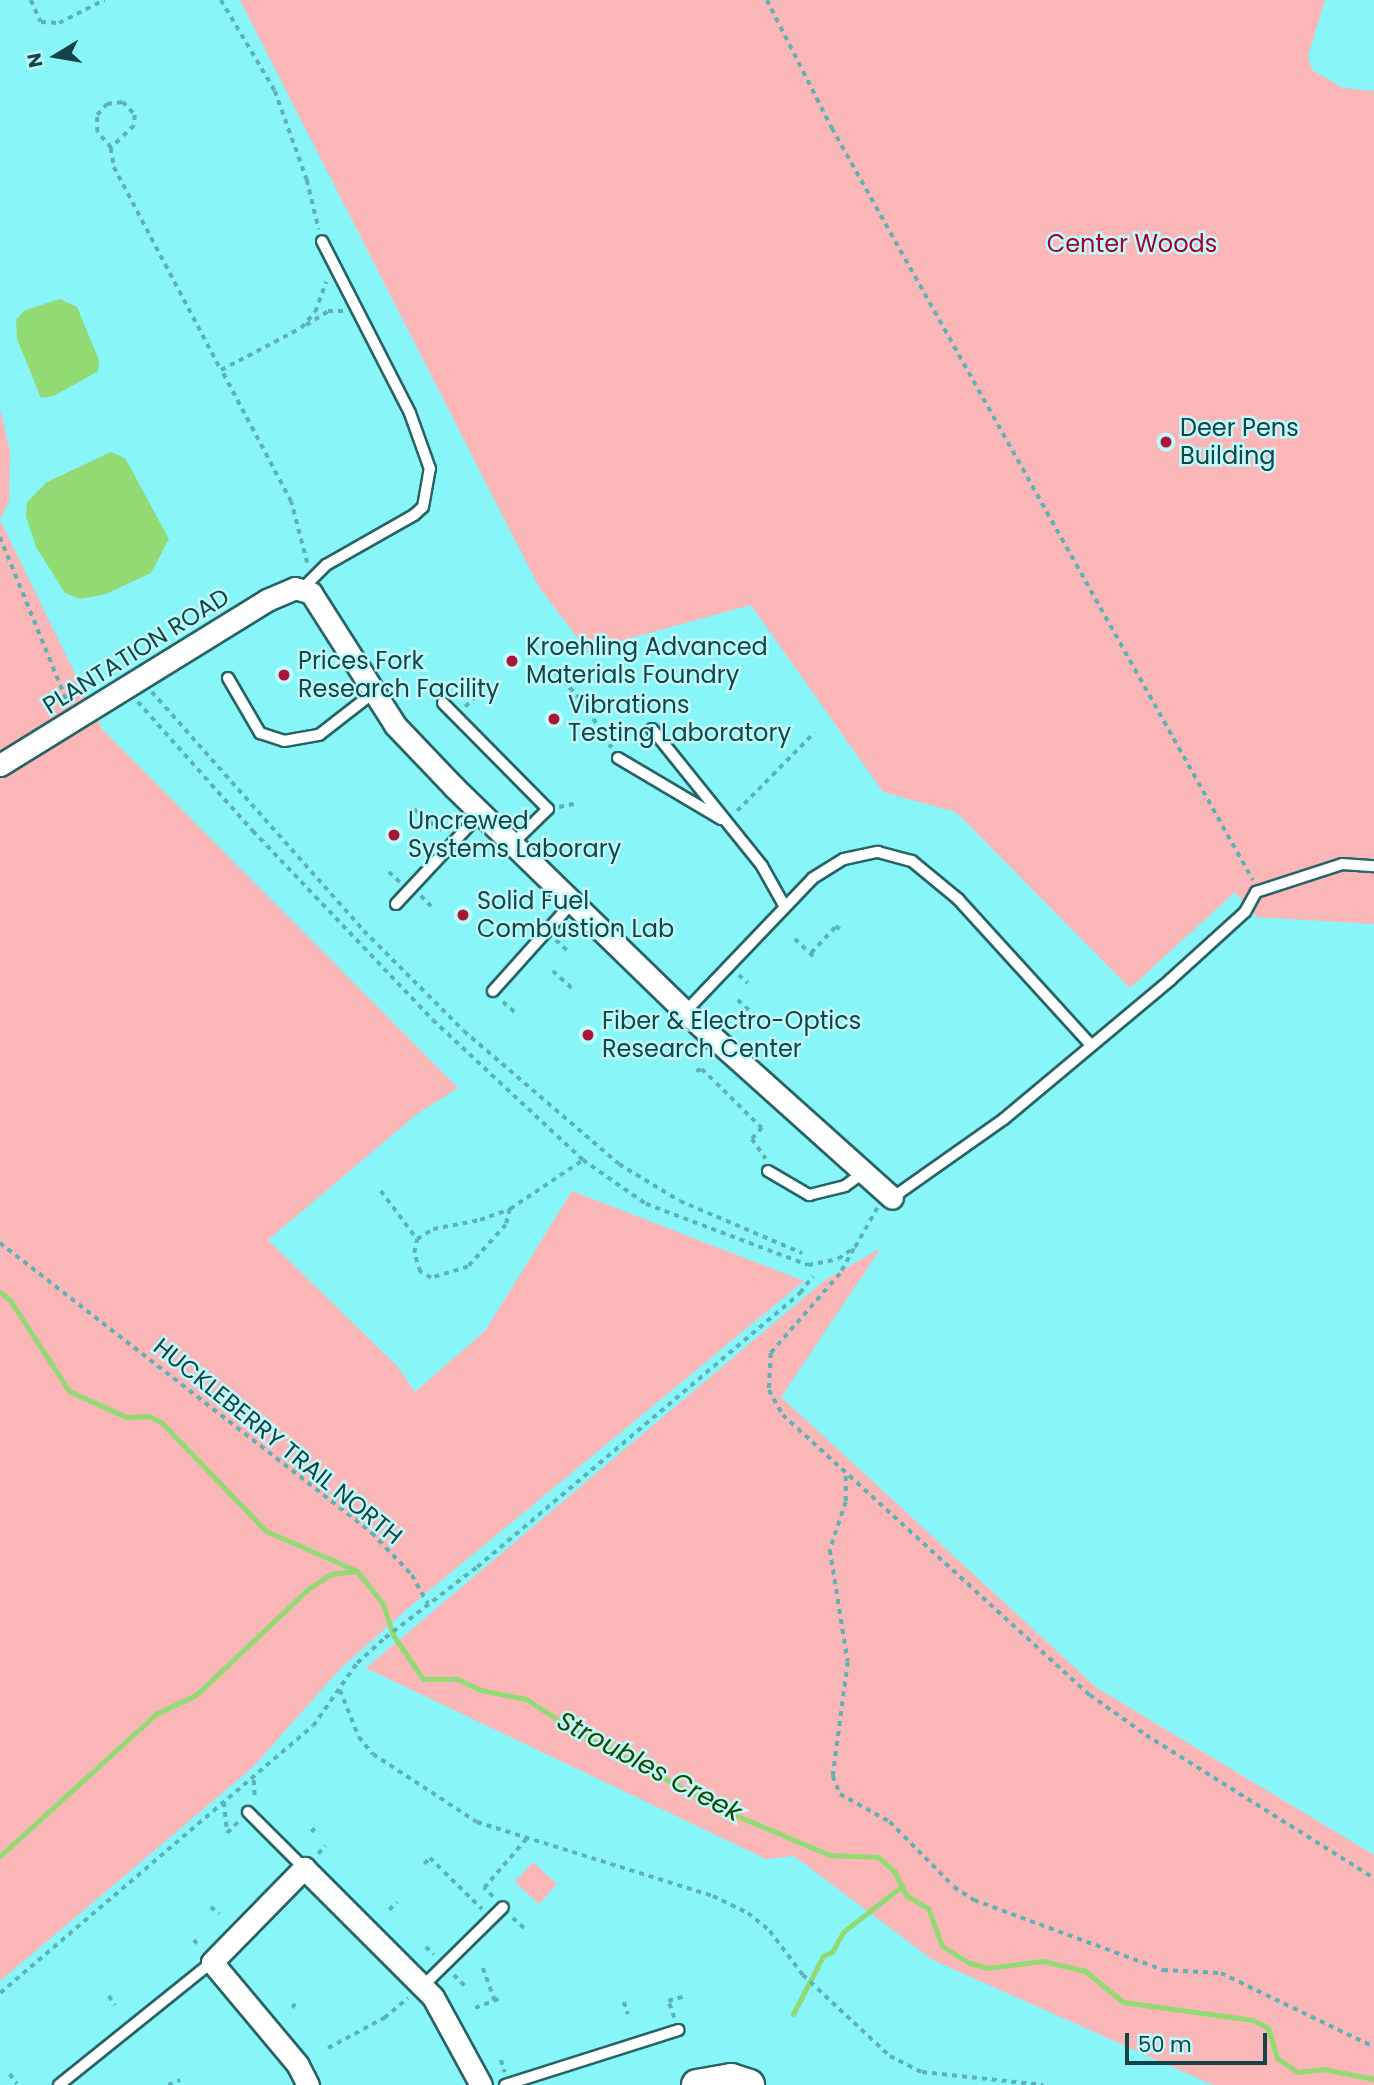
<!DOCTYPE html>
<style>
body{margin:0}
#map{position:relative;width:1374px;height:2085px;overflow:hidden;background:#88f6f8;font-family:Poppins,sans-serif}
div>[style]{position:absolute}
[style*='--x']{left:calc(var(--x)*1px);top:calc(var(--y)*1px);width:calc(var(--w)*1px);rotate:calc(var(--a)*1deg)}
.green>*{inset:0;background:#fbb6b8}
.water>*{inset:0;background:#91da74}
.stream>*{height:5px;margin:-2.5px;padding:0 2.5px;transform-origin:2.5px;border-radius:2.5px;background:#91da74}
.path>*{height:3.5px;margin-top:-1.75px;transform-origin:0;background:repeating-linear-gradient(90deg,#5cb2b4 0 5px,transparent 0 10px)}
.roads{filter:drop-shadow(2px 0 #286365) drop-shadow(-2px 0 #286365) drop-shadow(0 2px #286365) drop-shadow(0 -2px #286365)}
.lane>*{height:10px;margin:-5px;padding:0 5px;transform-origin:5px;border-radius:5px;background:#fff}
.street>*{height:21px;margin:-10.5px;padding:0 10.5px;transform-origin:10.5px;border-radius:10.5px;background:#fff}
.secondary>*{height:30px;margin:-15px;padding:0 15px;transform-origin:15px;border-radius:15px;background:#fff}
.dots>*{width:19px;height:19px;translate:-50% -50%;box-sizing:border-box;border:4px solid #bffbfc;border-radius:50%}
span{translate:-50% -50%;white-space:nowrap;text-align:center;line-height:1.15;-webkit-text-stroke:5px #bffbfc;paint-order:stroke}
.park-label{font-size:24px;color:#a5002e}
.poi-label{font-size:24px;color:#144445}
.left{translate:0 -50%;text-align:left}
.street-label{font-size:24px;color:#144445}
.water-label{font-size:26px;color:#1a4800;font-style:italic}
.north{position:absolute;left:21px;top:21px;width:70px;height:70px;-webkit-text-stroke:5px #bffbfc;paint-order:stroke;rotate:259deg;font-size:19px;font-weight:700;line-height:28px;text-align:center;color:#144445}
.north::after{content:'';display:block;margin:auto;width:24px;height:32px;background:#144445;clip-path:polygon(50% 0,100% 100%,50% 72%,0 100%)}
.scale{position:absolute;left:1125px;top:2033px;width:142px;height:32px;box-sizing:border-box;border:4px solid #144445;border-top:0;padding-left:9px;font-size:21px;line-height:24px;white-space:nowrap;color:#144445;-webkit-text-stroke:5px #bffbfc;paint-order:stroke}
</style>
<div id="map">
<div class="green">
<div style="clip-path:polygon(240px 0,1325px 0,1308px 56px,1312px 70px,1343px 88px,1374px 91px,1374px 924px,1257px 917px,1235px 892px,1130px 988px,956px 812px,883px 792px,751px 605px,587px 650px,539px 587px)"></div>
<div style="clip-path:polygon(0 408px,10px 452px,9px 501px,0 520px,102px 729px,458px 1088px,417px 1114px,268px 1240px,397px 1366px,415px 1392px,485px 1331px,572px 1191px,804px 1281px,414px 1603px,341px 1668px,252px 1768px,0 1981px)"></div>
<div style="clip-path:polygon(881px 1248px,781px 1397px,1097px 1688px,1374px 1855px,1374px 2085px,1213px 2085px,933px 1960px,794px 1856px,766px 1859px,366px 1668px,825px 1280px)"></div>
<div style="clip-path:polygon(533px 1862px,557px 1884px,539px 1904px,515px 1882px)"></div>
</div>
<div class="water">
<div style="clip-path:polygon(60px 299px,77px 307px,99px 360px,98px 371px,54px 396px,41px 398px,17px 339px,16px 320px,25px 310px)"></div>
<div style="clip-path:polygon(111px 452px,125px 458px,169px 539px,151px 573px,106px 594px,80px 599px,65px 593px,36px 547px,26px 516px,27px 502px,47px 482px)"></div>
</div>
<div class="stream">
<div style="--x:0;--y:1292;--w:13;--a:39"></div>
<div style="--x:10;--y:1300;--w:108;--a:57"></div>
<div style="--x:69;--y:1391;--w:63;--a:24.5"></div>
<div style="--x:126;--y:1417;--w:23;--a:-2"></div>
<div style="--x:149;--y:1416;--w:13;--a:27"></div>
<div style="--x:161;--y:1422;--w:151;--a:46.1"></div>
<div style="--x:266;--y:1531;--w:99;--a:23.7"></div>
<div style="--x:357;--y:1571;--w:42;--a:51.8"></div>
<div style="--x:383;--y:1604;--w:33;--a:72"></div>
<div style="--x:393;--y:1635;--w:53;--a:55.7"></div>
<div style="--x:423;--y:1679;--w:34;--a:0"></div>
<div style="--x:457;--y:1679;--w:26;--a:25"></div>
<div style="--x:481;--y:1690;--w:46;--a:11.3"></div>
<div style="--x:526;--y:1699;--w:59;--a:33.1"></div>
<div style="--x:575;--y:1731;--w:173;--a:27.9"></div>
<div style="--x:728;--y:1812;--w:111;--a:22.9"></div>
<div style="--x:830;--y:1855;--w:48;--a:2.4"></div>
<div style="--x:878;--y:1857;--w:21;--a:41"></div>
<div style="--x:894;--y:1871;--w:27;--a:63"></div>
<div style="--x:906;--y:1895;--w:26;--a:31"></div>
<div style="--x:928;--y:1908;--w:40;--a:69.8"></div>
<div style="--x:942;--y:1946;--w:32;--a:32"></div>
<div style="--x:969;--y:1963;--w:20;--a:15"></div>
<div style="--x:988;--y:1968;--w:55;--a:-7.3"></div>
<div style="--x:1043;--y:1961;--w:43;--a:13.4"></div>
<div style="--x:1085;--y:1971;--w:49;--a:39.2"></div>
<div style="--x:1123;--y:2002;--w:131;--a:7.9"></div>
<div style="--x:1253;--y:2020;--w:17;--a:28"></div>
<div style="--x:1268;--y:2028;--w:31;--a:73"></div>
<div style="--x:1277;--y:2058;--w:25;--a:34"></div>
<div style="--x:1298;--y:2072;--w:25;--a:-7"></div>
<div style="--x:1323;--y:2069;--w:52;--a:11.1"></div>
<div style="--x:0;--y:1856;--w:211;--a:-42.3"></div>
<div style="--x:156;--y:1714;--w:44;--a:-25.4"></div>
<div style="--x:196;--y:1695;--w:154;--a:-43.4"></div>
<div style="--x:308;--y:1589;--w:27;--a:-33"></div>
<div style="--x:331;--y:1574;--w:25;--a:-7"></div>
<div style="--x:793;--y:2014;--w:65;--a:-62.7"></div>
<div style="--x:823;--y:1956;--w:10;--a:-24"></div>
<div style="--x:832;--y:1952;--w:23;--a:-61"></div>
<div style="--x:843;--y:1932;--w:75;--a:-37.9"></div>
</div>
<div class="path">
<div style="--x:31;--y:0;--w:24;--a:66"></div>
<div style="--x:41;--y:22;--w:18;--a:3"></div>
<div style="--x:59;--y:23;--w:51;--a:-27.1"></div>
<div style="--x:221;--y:0;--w:106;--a:59.3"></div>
<div style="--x:275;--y:91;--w:95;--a:70.2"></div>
<div style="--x:307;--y:180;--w:51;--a:76.5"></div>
<div style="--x:767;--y:0;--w:144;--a:63.1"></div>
<div style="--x:832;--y:128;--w:862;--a:60.76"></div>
<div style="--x:111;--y:148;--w:21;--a:-131"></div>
<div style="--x:97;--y:132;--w:17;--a:-90"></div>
<div style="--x:97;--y:115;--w:15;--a:-48"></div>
<div style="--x:107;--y:104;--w:16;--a:-7"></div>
<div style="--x:123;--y:102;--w:18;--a:47"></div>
<div style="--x:135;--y:115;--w:11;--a:95"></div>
<div style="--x:134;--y:126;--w:32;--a:136"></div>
<div style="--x:111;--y:148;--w:19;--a:81"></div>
<div style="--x:114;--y:167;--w:229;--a:62.2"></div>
<div style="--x:306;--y:325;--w:26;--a:-32"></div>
<div style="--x:328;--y:311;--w:15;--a:0"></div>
<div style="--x:0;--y:537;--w:177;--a:67.8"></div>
<div style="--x:307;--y:563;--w:63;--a:-104.7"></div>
<div style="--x:291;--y:502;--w:149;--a:-117.9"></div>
<div style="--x:221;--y:370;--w:90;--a:-27.7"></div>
<div style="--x:301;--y:328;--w:21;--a:-49"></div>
<div style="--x:315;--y:312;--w:32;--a:-70"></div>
<div style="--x:556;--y:673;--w:40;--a:47"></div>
<div style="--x:583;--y:702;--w:54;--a:57.8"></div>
<div style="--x:152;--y:692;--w:319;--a:48.4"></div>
<div style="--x:364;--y:931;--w:141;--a:45"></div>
<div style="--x:464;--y:1031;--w:204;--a:40.6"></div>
<div style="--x:619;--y:1164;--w:71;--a:31.2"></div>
<div style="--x:680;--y:1201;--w:133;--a:23.1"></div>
<div style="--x:633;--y:693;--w:28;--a:63"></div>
<div style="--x:138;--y:702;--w:173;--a:48.3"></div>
<div style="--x:253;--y:831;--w:261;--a:46.4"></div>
<div style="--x:433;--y:1020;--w:205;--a:43"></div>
<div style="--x:583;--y:1160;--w:77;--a:34.9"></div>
<div style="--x:646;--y:1204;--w:173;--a:20.6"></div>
<div style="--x:808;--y:1265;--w:31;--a:-11"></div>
<div style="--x:838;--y:1259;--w:21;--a:-35"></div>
<div style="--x:855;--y:1247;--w:45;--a:-60.6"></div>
<div style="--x:465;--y:707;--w:30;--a:-45"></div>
<div style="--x:559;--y:807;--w:19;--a:-12"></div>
<div style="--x:414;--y:809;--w:38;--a:39"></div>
<div style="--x:737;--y:811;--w:110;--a:-45.4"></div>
<div style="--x:389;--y:872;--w:15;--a:42"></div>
<div style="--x:421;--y:896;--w:18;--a:45"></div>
<div style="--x:795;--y:939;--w:26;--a:43"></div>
<div style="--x:556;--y:940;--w:19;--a:43"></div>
<div style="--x:811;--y:953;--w:37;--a:-47"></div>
<div style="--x:836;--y:926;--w:6;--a:39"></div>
<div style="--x:553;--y:971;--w:30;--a:42"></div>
<div style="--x:739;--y:975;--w:12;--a:42"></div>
<div style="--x:738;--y:1000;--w:21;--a:43"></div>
<div style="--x:503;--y:1002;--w:16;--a:40"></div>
<div style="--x:696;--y:1071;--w:6;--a:-18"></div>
<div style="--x:702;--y:1069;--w:84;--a:44.5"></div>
<div style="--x:762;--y:1128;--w:15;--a:132"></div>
<div style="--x:752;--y:1139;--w:24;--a:55"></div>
<div style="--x:381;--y:1191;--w:60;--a:53.1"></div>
<div style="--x:510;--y:1209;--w:16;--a:104"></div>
<div style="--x:506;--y:1225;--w:57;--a:132.1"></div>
<div style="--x:468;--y:1267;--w:39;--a:163"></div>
<div style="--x:431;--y:1278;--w:13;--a:-151"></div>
<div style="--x:420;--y:1272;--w:20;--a:-108"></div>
<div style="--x:414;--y:1253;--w:14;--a:-78"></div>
<div style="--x:417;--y:1239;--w:19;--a:-32"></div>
<div style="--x:433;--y:1229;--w:48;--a:-10.8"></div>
<div style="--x:480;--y:1220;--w:32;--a:-20"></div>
<div style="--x:510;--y:1209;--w:88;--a:-33.9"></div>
<div style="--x:0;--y:1243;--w:472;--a:37.9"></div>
<div style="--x:372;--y:1533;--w:58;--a:46.4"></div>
<div style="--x:412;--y:1575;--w:33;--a:61"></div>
<div style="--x:854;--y:1249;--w:29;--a:119"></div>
<div style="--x:840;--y:1274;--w:105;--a:131.1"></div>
<div style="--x:771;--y:1353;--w:37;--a:93"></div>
<div style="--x:769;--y:1390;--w:29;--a:61"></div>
<div style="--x:783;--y:1415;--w:416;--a:42.4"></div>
<div style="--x:1090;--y:1695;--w:69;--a:35.5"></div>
<div style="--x:1146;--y:1735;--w:269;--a:32.1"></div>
<div style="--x:846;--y:1476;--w:26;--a:90"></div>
<div style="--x:846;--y:1502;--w:51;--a:108.4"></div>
<div style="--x:830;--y:1550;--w:113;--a:80.9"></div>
<div style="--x:848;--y:1662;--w:115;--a:97.5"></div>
<div style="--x:833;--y:1776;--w:19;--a:69"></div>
<div style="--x:840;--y:1794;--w:57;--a:29.2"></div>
<div style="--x:890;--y:1822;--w:91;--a:45.4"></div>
<div style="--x:954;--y:1887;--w:24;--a:33"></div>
<div style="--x:974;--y:1900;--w:202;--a:20.3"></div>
<div style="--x:1163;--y:1970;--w:58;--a:3"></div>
<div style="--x:1221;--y:1973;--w:170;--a:25.8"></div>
<div style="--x:340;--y:1690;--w:51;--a:68"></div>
<div style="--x:359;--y:1737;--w:22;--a:51"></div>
<div style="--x:373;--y:1754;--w:124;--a:33.2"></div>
<div style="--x:477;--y:1822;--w:247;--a:17.4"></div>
<div style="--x:713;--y:1896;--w:39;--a:26"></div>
<div style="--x:748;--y:1913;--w:28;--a:39"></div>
<div style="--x:770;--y:1931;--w:55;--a:53.1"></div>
<div style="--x:803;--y:1975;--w:119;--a:43"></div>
<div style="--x:890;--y:2056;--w:36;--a:27"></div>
<div style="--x:922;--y:2072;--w:122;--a:6.1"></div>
<div style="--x:254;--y:1780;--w:20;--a:87"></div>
<div style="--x:224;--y:1802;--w:31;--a:84"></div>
<div style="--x:227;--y:1833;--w:16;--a:-45"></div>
<div style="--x:311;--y:1832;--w:10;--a:-45"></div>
<div style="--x:318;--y:1854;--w:11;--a:-49"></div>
<div style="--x:424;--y:1864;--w:8;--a:-45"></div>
<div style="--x:430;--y:1858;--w:73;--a:44.4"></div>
<div style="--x:493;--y:1897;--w:13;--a:-135"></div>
<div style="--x:484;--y:1888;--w:66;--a:-49.3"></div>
<div style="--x:211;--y:1907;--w:11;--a:41"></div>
<div style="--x:389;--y:1910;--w:11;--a:-45"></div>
<div style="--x:513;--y:1918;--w:15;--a:42"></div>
<div style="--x:194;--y:1940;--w:9;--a:49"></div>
<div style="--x:426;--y:1947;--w:11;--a:45"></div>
<div style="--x:483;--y:1968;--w:35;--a:70"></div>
<div style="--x:454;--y:1975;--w:16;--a:45"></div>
<div style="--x:0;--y:1993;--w:411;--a:-40.5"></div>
<div style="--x:313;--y:1726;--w:77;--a:-55.1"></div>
<div style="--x:357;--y:1663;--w:38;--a:-42"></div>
<div style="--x:385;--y:1638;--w:116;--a:-37.7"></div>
<div style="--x:477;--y:1567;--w:424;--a:-40.3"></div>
<div style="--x:800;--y:1293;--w:21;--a:-53"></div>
<div style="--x:109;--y:1996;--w:11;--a:56"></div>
<div style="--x:624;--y:2002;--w:13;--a:72"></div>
<div style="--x:292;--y:2008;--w:7;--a:-56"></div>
<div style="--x:475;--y:2008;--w:28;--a:-21"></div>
<div style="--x:674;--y:2018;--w:18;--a:-109"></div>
<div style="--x:668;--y:2001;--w:18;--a:-16"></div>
<div style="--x:328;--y:2048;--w:64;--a:-28.2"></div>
<div style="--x:384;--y:2018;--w:31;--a:-40"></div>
<div style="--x:501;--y:2060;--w:13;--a:72"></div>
<div style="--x:10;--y:2074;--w:12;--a:55"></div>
<div style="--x:168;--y:2085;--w:13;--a:-23"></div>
</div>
<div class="roads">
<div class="lane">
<div style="--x:302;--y:589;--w:34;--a:-45"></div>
<div style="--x:326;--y:565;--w:101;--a:-29.6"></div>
<div style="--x:414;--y:515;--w:12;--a:-42"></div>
<div style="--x:423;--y:507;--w:39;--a:-80"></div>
<div style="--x:430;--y:469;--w:59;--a:-109.7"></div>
<div style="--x:410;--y:413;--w:193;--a:-117.1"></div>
<div style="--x:228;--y:678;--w:64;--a:59.8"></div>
<div style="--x:260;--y:733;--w:25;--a:18"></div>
<div style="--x:284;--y:741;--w:36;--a:-10"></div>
<div style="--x:319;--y:735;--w:68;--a:-37.9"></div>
<div style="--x:443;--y:703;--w:149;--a:45.3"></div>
<div style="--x:548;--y:809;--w:50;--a:135.8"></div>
<div style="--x:652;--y:729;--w:176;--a:51.2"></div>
<div style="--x:762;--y:866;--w:47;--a:60.7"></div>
<div style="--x:618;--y:758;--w:120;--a:30.6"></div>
<div style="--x:396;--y:904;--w:125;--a:-47"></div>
<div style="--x:493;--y:991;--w:118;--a:-48.1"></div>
<div style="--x:685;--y:1012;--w:185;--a:-46.3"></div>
<div style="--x:813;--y:878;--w:36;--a:-32"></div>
<div style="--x:844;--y:859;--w:35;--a:-12"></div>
<div style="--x:878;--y:852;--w:35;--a:15"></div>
<div style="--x:912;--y:861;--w:60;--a:39.6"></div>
<div style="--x:958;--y:899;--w:195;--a:47.7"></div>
<div style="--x:768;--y:1171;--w:48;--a:30.3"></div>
<div style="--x:809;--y:1195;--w:37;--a:-14"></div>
<div style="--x:845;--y:1186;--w:24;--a:-36"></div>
<div style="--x:892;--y:1198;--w:137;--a:-35.2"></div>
<div style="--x:1004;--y:1119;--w:217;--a:-39.9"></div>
<div style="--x:1170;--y:980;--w:101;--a:-42.2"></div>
<div style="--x:1245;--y:912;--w:23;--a:-61"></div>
<div style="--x:1256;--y:892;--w:90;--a:-18"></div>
<div style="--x:1342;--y:864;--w:32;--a:4"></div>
<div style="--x:248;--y:1812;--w:79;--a:45"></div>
<div style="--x:423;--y:1986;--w:112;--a:-44.6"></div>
<div style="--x:59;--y:2085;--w:196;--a:-38.8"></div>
<div style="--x:505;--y:2085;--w:182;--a:-17.6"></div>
</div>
<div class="street">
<div style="--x:0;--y:765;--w:314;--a:-31.7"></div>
<div style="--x:267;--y:600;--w:30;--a:-23"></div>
<div style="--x:295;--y:588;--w:17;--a:17"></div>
<div style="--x:311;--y:593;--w:156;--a:57.5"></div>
<div style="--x:395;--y:725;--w:86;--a:46.4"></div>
<div style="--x:454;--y:787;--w:322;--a:44.2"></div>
<div style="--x:685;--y:1012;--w:278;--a:41.9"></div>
<div style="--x:308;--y:2085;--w:22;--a:-117"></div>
<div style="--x:298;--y:2065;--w:134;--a:-129.9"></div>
<div style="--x:212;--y:1962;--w:132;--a:-45.6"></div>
<div style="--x:304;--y:1868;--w:182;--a:45"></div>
<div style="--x:433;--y:1997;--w:100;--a:61.4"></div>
</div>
<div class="secondary">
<div style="--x:697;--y:2085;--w:35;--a:-10"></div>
<div style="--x:731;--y:2079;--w:19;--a:18"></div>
</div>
</div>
<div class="dots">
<div style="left:1166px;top:442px;background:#ab1636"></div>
<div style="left:512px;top:661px;background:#ab1636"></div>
<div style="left:284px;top:675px;background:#ab1636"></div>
<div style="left:554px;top:719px;background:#ab1636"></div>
<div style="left:394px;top:835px;background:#ab1636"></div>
<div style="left:463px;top:915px;background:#ab1636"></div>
<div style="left:588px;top:1035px;background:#ab1636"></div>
</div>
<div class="park-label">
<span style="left:1132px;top:244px">Center Woods</span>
</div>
<div class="poi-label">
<span class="left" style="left:1180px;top:442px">Deer Pens<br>Building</span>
<span class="left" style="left:526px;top:661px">Kroehling Advanced<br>Materials Foundry</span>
<span class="left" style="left:298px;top:675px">Prices Fork<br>Research Facility</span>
<span class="left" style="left:568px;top:719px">Vibrations<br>Testing Laboratory</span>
<span class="left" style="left:408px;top:835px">Uncrewed<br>Systems Laborary</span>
<span class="left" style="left:477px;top:915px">Solid Fuel<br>Combustion Lab</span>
<span class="left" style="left:602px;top:1035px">Fiber &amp; Electro-Optics<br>Research Center</span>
</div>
<div class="street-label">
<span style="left:136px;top:651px;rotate:-32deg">PLANTATION ROAD</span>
<span style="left:278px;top:1441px;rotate:39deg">HUCKLEBERRY TRAIL NORTH</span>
</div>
<div class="water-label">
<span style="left:649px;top:1767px;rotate:28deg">Stroubles Creek</span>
</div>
<div class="north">N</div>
<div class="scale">50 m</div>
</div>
